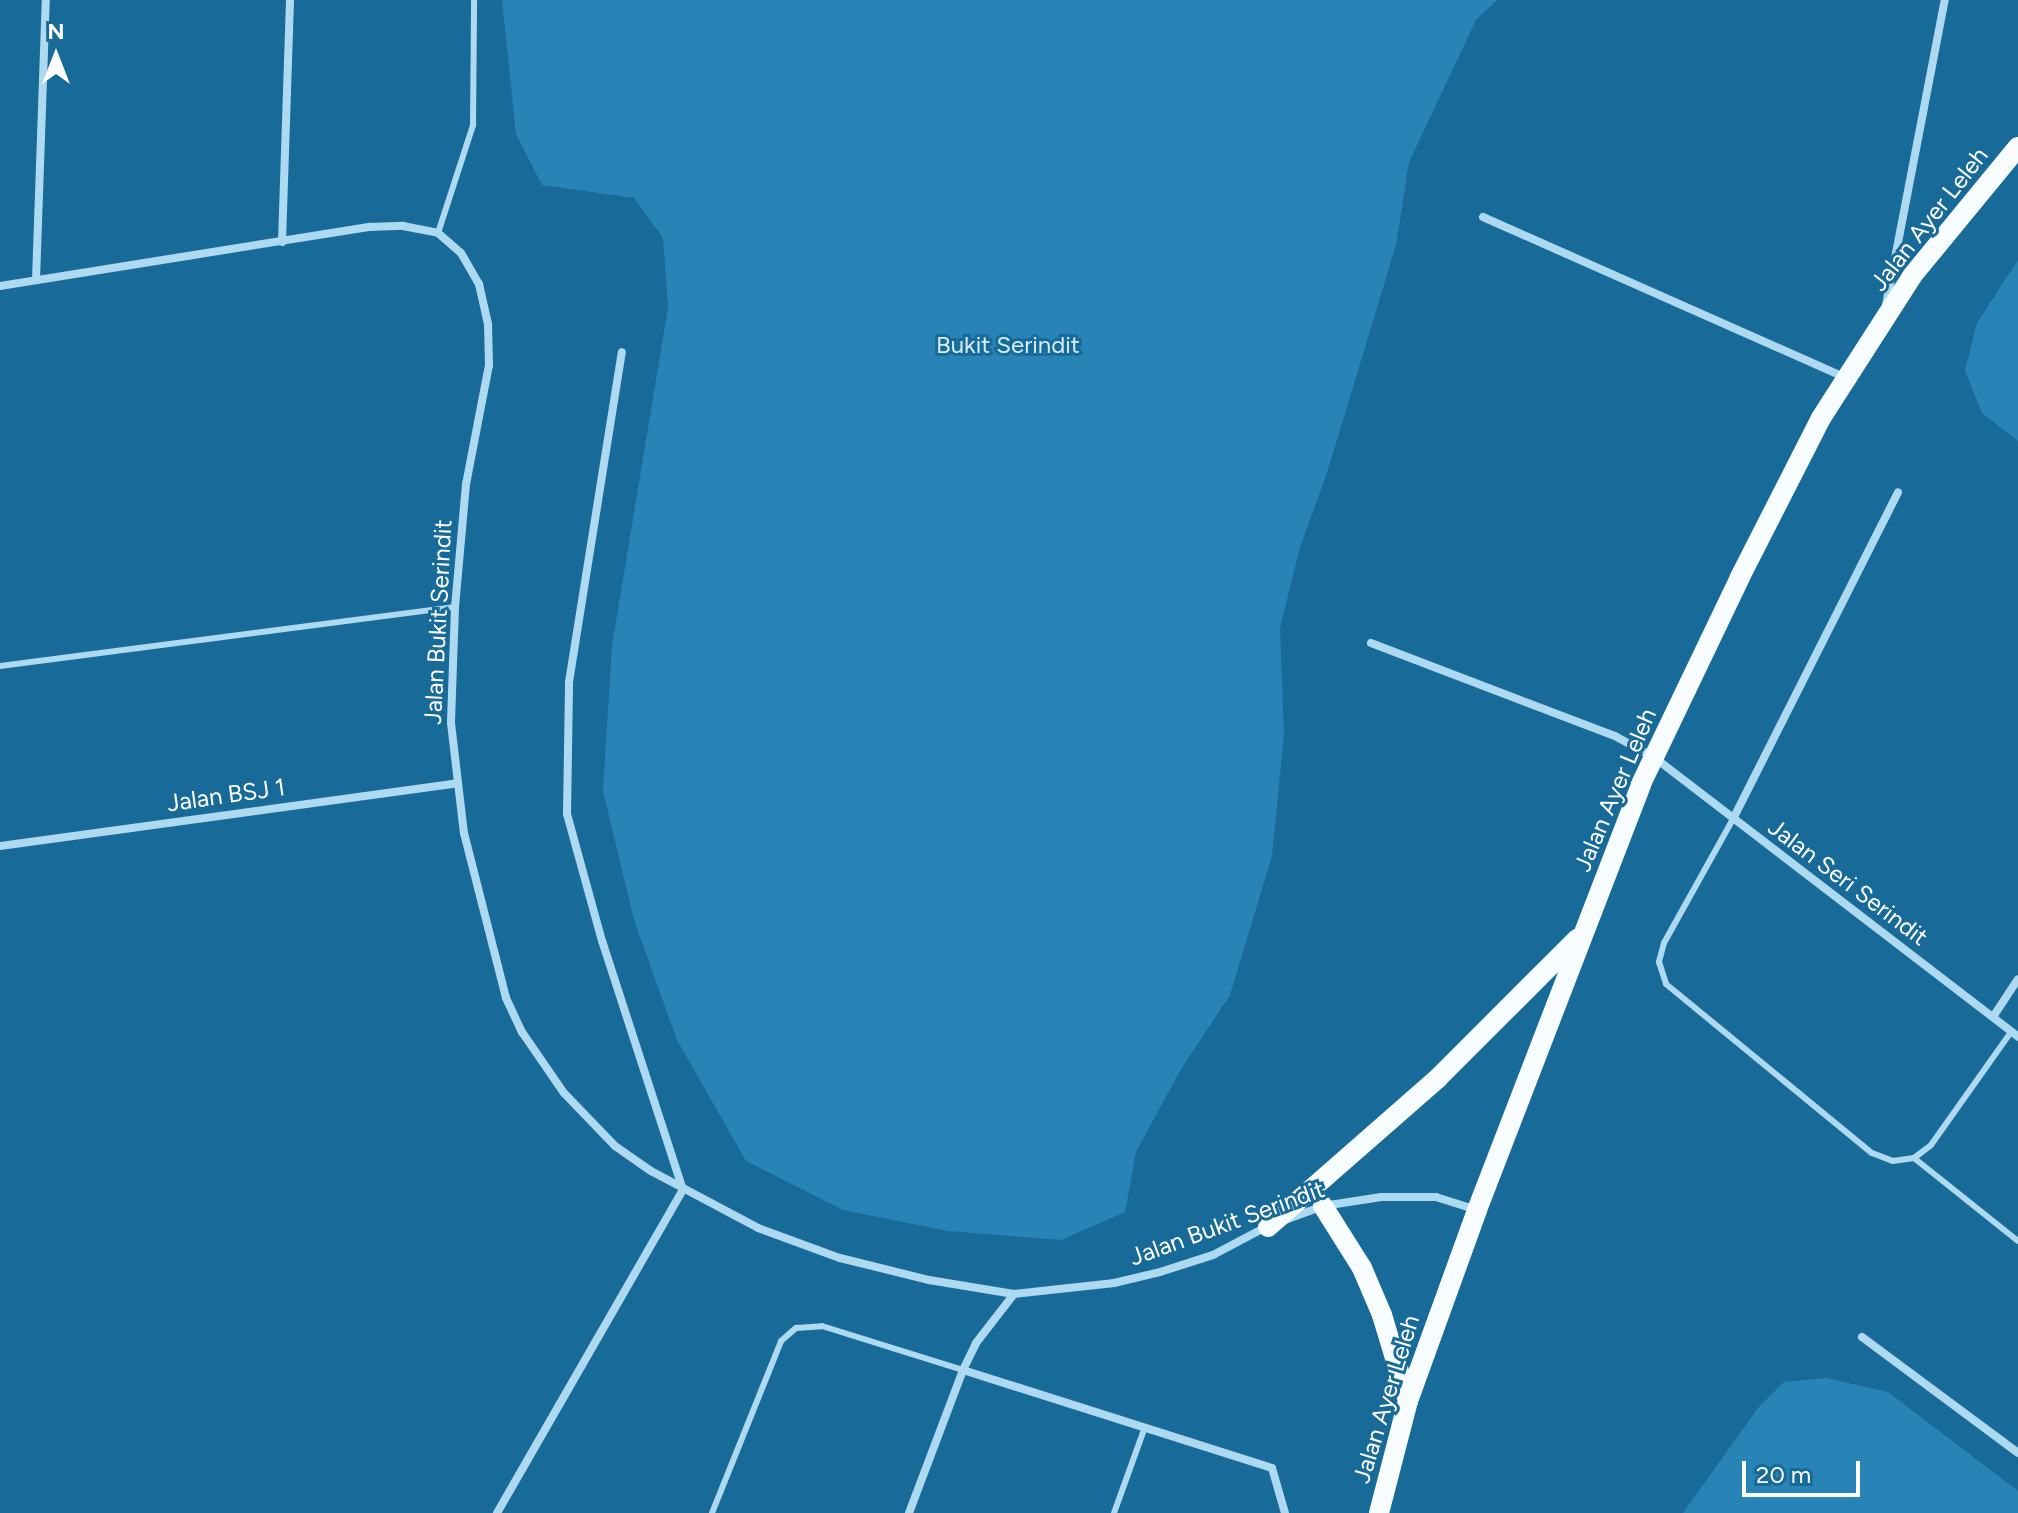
<!DOCTYPE html>
<style>
body{margin:0}
#map{position:relative;width:2018px;height:1513px;overflow:hidden;background:#186a99;font-family:Figtree,sans-serif}
div>[style]{position:absolute}
[style*='--x']{left:calc(var(--x)*1px);top:calc(var(--y)*1px);width:calc(var(--w)*1px);rotate:calc(var(--a)*1deg)}
.green>*{inset:0;background:#2884b6}
.service>*{height:6px;margin:-3px;padding:0 3px;transform-origin:3px;border-radius:3px;background:#addaf1}
.minor>*{height:8px;margin:-4px;padding:0 4px;transform-origin:4px;border-radius:4px;background:#addaf1}
.primary>*{height:20px;margin:-10px;padding:0 10px;transform-origin:10px;border-radius:10px;background:#f7fcff}
span{translate:-50% -50%;white-space:nowrap;text-align:center;line-height:1.15;-webkit-text-stroke:6px #186a99;paint-order:stroke}
.street-label{font-size:24px;color:#fff}
.park-label{font-size:24px;color:#d4eefc}
.north{position:absolute;left:16px;top:16px;width:80px;height:80px;-webkit-text-stroke:6px #186a99;paint-order:stroke;rotate:0deg;font-size:22px;font-weight:700;line-height:32px;text-align:center;color:#fff}
.north::after{content:'';display:block;margin:auto;width:28px;height:36px;background:#fff;clip-path:polygon(50% 0,100% 100%,50% 72%,0 100%)}
.scale{position:absolute;left:1742px;top:1461px;width:118px;height:36px;box-sizing:border-box;border:4px solid #fff;border-top:0;padding-left:10px;font-size:24px;line-height:28px;white-space:nowrap;color:#fff;-webkit-text-stroke:6px #186a99;paint-order:stroke}
</style>
<div id="map">
<div class="green">
<div style="clip-path:polygon(502px 0,1497px 0,1476px 20px,1409px 162px,1396px 245px,1326px 476px,1300px 547px,1280px 628px,1284px 734px,1272px 856px,1230px 995px,1181px 1069px,1136px 1152px,1125px 1212px,1061px 1240px,948px 1231px,843px 1210px,746px 1161px,677px 1040px,634px 920px,603px 791px,612px 646px,668px 308px,663px 238px,634px 198px,542px 185px,516px 134px)"></div>
<div style="clip-path:polygon(2018px 260px,2018px 441px,1982px 413px,1965px 371px,1977px 323px)"></div>
<div style="clip-path:polygon(1826px 1378px,1888px 1392px,2018px 1491px,2018px 1513px,1683px 1513px,1758px 1408px,1784px 1382px)"></div>
</div>
<div class="service">
<div style="--x:438;--y:233;--w:114;--a:-72"></div>
<div style="--x:473;--y:125;--w:125;--a:-89.5"></div>
<div style="--x:0;--y:666;--w:459;--a:-7.4"></div>
<div style="--x:1733;--y:819;--w:142;--a:119.1"></div>
<div style="--x:1664;--y:943;--w:20;--a:105"></div>
<div style="--x:1659;--y:962;--w:23;--a:72"></div>
<div style="--x:1666;--y:984;--w:266;--a:39.4"></div>
<div style="--x:1872;--y:1153;--w:22;--a:21"></div>
<div style="--x:1893;--y:1161;--w:21;--a:-8"></div>
<div style="--x:1914;--y:1158;--w:21;--a:-37"></div>
<div style="--x:1931;--y:1145;--w:138;--a:-54.7"></div>
<div style="--x:1914;--y:1158;--w:133;--a:38.6"></div>
<div style="--x:712;--y:1513;--w:185;--a:-68.1"></div>
<div style="--x:781;--y:1341;--w:20;--a:-41"></div>
<div style="--x:796;--y:1328;--w:26;--a:-4"></div>
<div style="--x:822;--y:1326;--w:148;--a:17.3"></div>
<div style="--x:1114;--y:1513;--w:91;--a:-70.2"></div>
</div>
<div class="minor">
<div style="--x:1483;--y:217;--w:397;--a:23.9"></div>
<div style="--x:282;--y:242;--w:242;--a:-88.1"></div>
<div style="--x:36;--y:280;--w:280;--a:-88"></div>
<div style="--x:0;--y:286;--w:375;--a:-9.1"></div>
<div style="--x:370;--y:227;--w:33;--a:-2"></div>
<div style="--x:403;--y:226;--w:36;--a:11"></div>
<div style="--x:438;--y:233;--w:30;--a:41"></div>
<div style="--x:461;--y:253;--w:36;--a:60"></div>
<div style="--x:479;--y:284;--w:41;--a:77.3"></div>
<div style="--x:488;--y:324;--w:41;--a:88.6"></div>
<div style="--x:489;--y:365;--w:121;--a:100.9"></div>
<div style="--x:466;--y:484;--w:123;--a:95.1"></div>
<div style="--x:455;--y:607;--w:116;--a:92"></div>
<div style="--x:451;--y:723;--w:111;--a:83.3"></div>
<div style="--x:464;--y:833;--w:170;--a:75.7"></div>
<div style="--x:506;--y:998;--w:38;--a:65"></div>
<div style="--x:522;--y:1032;--w:74;--a:55.5"></div>
<div style="--x:564;--y:1093;--w:74;--a:46.1"></div>
<div style="--x:615;--y:1146;--w:44;--a:34.8"></div>
<div style="--x:651;--y:1171;--w:121;--a:28"></div>
<div style="--x:758;--y:1228;--w:87;--a:20.1"></div>
<div style="--x:840;--y:1258;--w:92;--a:13.9"></div>
<div style="--x:929;--y:1280;--w:86;--a:9.4"></div>
<div style="--x:1014;--y:1294;--w:101;--a:-6.3"></div>
<div style="--x:1114;--y:1283;--w:47;--a:-13.4"></div>
<div style="--x:1160;--y:1272;--w:56;--a:-17.8"></div>
<div style="--x:1213;--y:1255;--w:62;--a:-27.8"></div>
<div style="--x:1886;--y:305;--w:311;--a:-79.1"></div>
<div style="--x:1371;--y:643;--w:261;--a:20.9"></div>
<div style="--x:1615;--y:736;--w:46;--a:28.8"></div>
<div style="--x:1655;--y:758;--w:458;--a:37.5"></div>
<div style="--x:1733;--y:819;--w:366;--a:-63.2"></div>
<div style="--x:0;--y:846;--w:462;--a:-7.8"></div>
<div style="--x:1993;--y:1017;--w:45;--a:-56.7"></div>
<div style="--x:1285;--y:1220;--w:40;--a:-20.2"></div>
<div style="--x:1323;--y:1206;--w:59;--a:-8.8"></div>
<div style="--x:1381;--y:1197;--w:55;--a:0"></div>
<div style="--x:1436;--y:1197;--w:43;--a:17.6"></div>
<div style="--x:1862;--y:1337;--w:194;--a:36.6"></div>
<div style="--x:963;--y:1370;--w:324;--a:17.6"></div>
<div style="--x:1272;--y:1468;--w:47;--a:73.9"></div>
<div style="--x:497;--y:1513;--w:373;--a:-60.1"></div>
<div style="--x:683;--y:1190;--w:262;--a:-108"></div>
<div style="--x:602;--y:941;--w:132;--a:-105.4"></div>
<div style="--x:567;--y:814;--w:132;--a:-89.1"></div>
<div style="--x:569;--y:682;--w:334;--a:-80.9"></div>
<div style="--x:909;--y:1513;--w:153;--a:-69.3"></div>
<div style="--x:963;--y:1370;--w:30;--a:-64"></div>
<div style="--x:976;--y:1343;--w:62;--a:-52.2"></div>
</div>
<div class="primary">
<div style="--x:1323;--y:1206;--w:73;--a:57.8"></div>
<div style="--x:1362;--y:1268;--w:51;--a:66.9"></div>
<div style="--x:1382;--y:1315;--w:90;--a:73.2"></div>
<div style="--x:1268;--y:1227;--w:226;--a:-41.2"></div>
<div style="--x:1438;--y:1078;--w:197;--a:-45"></div>
<div style="--x:1379;--y:1513;--w:116;--a:-75.5"></div>
<div style="--x:1408;--y:1401;--w:203;--a:-70.1"></div>
<div style="--x:1477;--y:1210;--w:456;--a:-68.9"></div>
<div style="--x:1641;--y:784;--w:229;--a:-64.4"></div>
<div style="--x:1740;--y:577;--w:178;--a:-63"></div>
<div style="--x:1821;--y:418;--w:169;--a:-57.3"></div>
<div style="--x:1912;--y:276;--w:167;--a:-50.6"></div>
</div>
<div class="street-label">
<span style="left:1929px;top:219px;rotate:-52deg">Jalan Ayer Leleh</span>
<span style="left:438px;top:622px;rotate:-87deg">Jalan Bukit Serindit</span>
<span style="left:1615px;top:790px;rotate:-67deg">Jalan Ayer Leleh</span>
<span style="left:226px;top:795px;rotate:-8deg">Jalan BSJ 1</span>
<span style="left:1848px;top:882px;rotate:37deg">Jalan Seri Serindit</span>
<span style="left:1227px;top:1223px;rotate:-20deg">Jalan Bukit Serindit</span>
<span style="left:1386px;top:1399px;rotate:-73deg">Jalan Ayer Leleh</span>
</div>
<div class="park-label">
<span style="left:1008px;top:345px">Bukit Serindit</span>
</div>
<div class="north">N</div>
<div class="scale">20 m</div>
</div>
